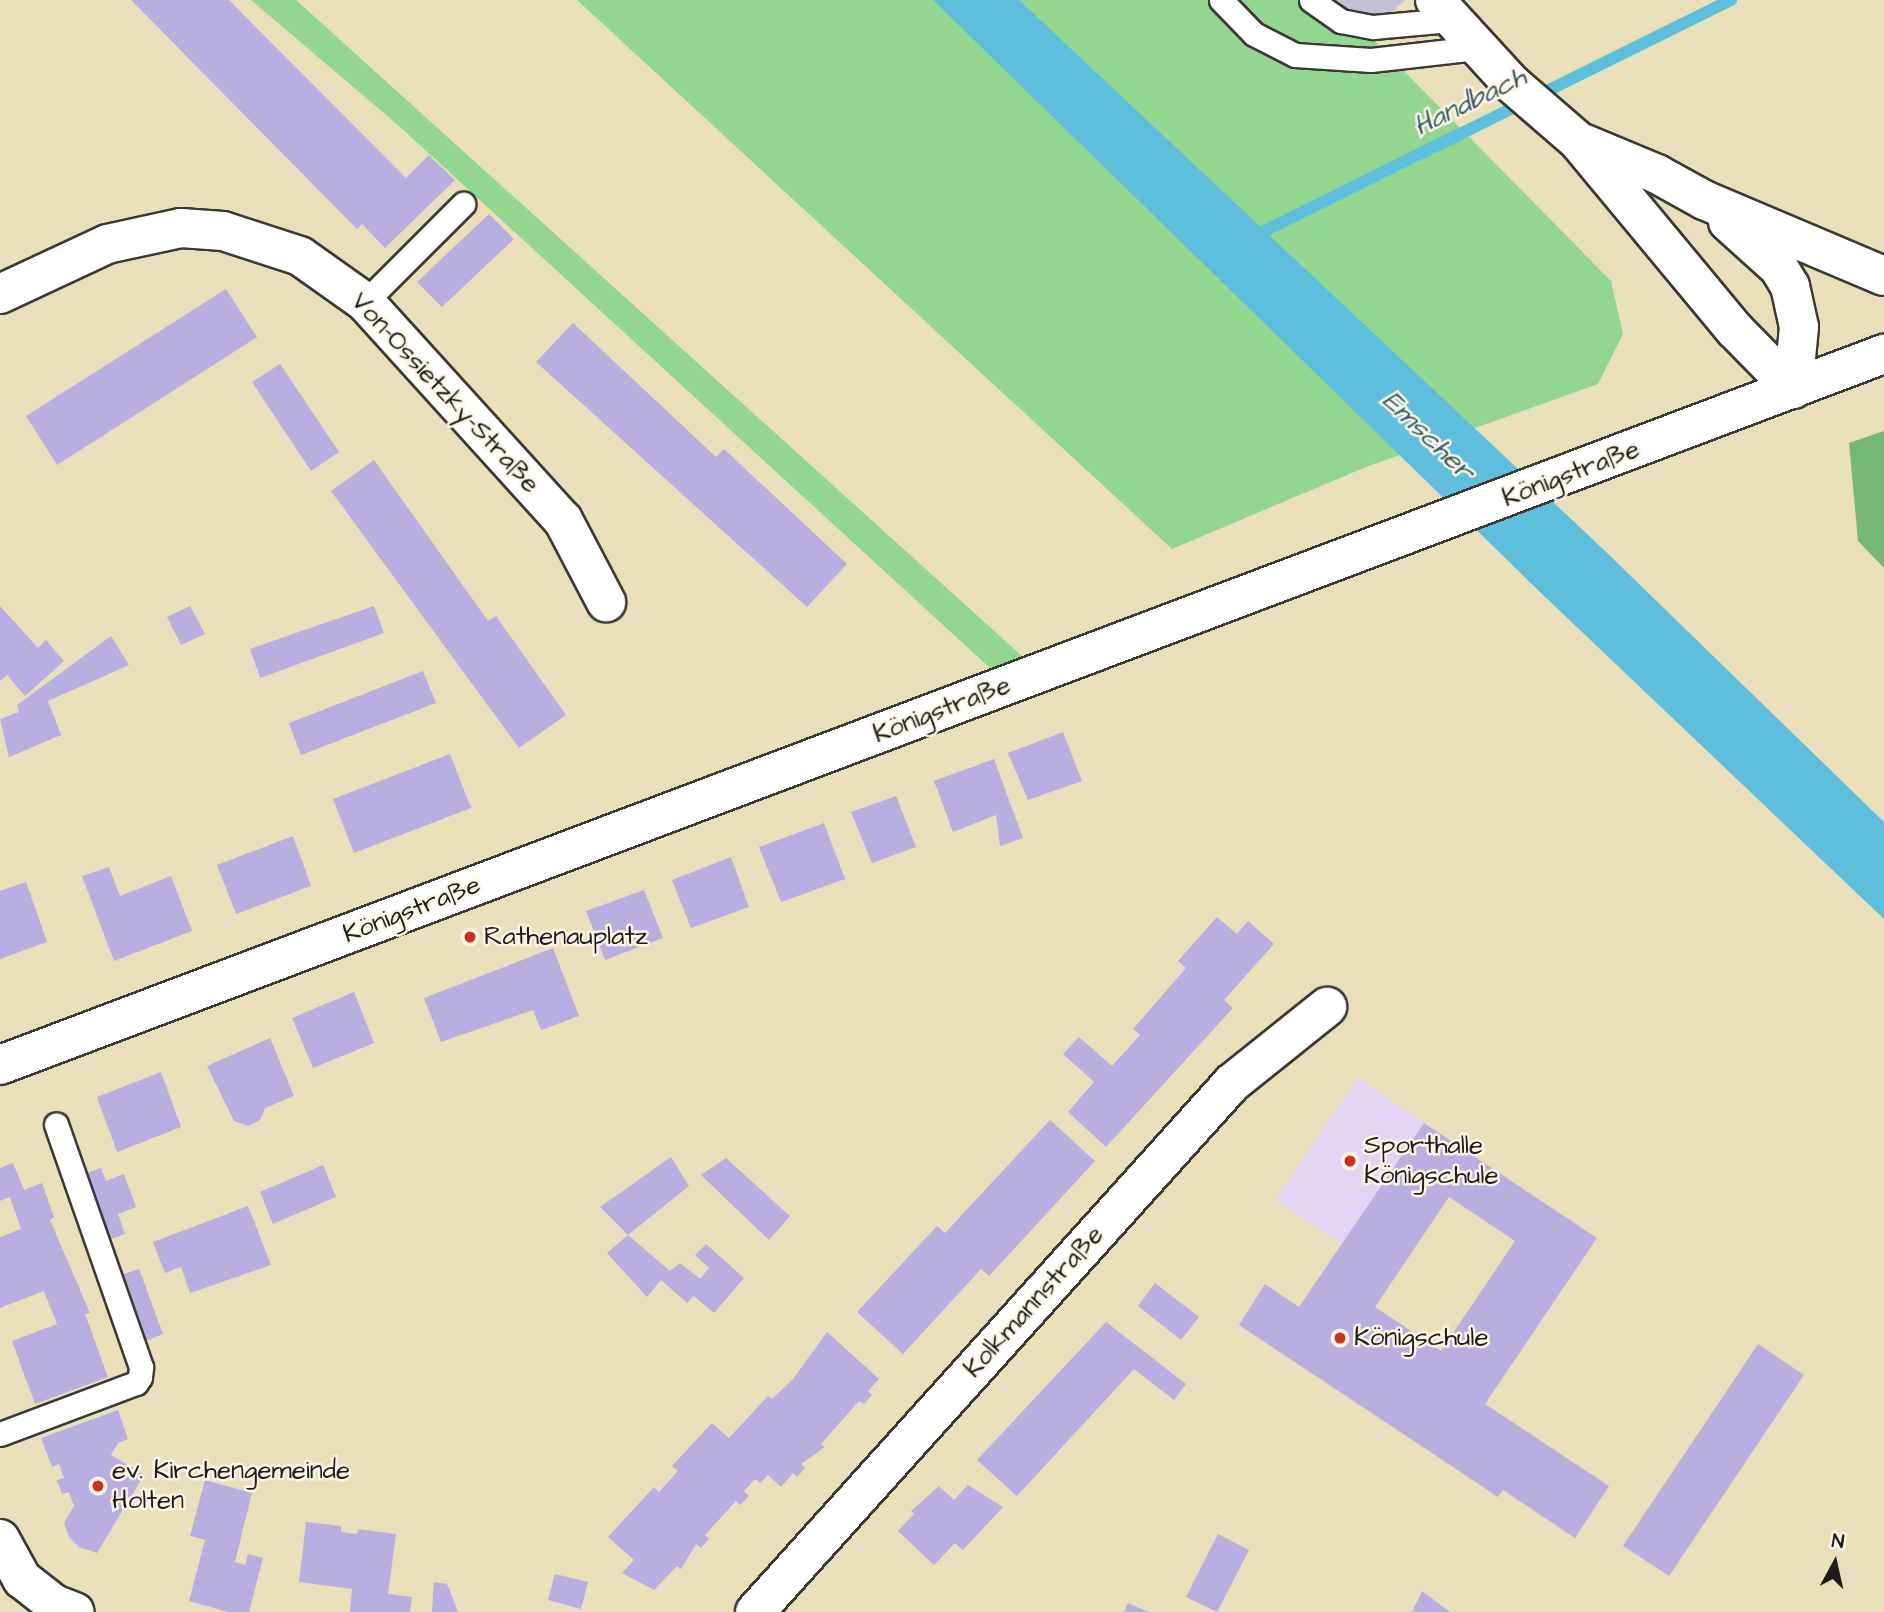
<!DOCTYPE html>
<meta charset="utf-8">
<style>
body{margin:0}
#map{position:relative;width:1884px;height:1612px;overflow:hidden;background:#eadfbb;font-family:"Architects Daughter",sans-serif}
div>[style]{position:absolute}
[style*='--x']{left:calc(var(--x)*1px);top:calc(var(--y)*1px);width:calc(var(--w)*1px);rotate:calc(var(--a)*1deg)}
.built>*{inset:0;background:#e2d4f3}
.industrial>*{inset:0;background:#c5c0da}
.green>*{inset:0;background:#93d68f}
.forest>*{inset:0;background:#76b77a}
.water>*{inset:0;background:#5dbfdb}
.stream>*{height:12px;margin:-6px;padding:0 6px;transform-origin:6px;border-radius:6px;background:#5dbfdb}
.building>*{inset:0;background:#b8aee0}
.roads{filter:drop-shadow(2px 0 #3b3934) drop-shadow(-2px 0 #3b3934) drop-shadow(0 2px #3b3934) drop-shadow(0 -2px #3b3934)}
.lane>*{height:23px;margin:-11.5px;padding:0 11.5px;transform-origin:11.5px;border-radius:11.5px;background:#fff}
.street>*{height:38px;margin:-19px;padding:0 19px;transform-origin:19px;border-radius:19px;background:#fff}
.secondary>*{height:38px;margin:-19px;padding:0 19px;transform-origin:19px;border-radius:19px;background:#fff}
.dots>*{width:19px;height:19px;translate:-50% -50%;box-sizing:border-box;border:4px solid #fcf5e5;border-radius:50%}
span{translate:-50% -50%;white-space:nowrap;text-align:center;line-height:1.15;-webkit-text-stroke:5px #fcf5e5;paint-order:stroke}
.street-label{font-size:26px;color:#1c1c1c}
.poi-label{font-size:26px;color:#1c1c1c}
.left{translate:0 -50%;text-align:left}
.water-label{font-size:28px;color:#365d68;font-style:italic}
.north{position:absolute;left:1800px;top:1528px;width:70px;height:70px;-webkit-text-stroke:5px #fcf5e5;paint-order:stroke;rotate:8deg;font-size:19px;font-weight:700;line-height:28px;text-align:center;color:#1c1c1c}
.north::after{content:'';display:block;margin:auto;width:24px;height:32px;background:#1c1c1c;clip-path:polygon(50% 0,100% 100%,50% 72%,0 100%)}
</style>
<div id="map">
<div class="built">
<div style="clip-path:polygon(1358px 1078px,1424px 1123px,1342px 1244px,1275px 1200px)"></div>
</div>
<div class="industrial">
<div style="clip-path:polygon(1334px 0,1405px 0,1369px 34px)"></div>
</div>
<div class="green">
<div style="clip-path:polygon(251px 0,296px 0,1033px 666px,1002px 679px,399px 126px)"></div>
<div style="clip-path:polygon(577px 0,1334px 0,1611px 281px,1623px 334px,1598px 384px,1366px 467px,1172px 549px)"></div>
</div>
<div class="forest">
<div style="clip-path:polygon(1884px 431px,1884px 568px,1858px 541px,1849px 443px)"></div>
</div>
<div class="water">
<div style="clip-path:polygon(933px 0,1019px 0,1603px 549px,1884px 822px,1884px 919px,1541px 593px)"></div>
</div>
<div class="stream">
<div style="--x:1248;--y:239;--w:539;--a:-26.33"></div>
</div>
<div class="building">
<div style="clip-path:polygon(131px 0,229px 0,406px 178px,429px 155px,455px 180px,385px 248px,362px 224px,357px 229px)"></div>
<div style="clip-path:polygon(489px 214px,514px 239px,442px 307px,417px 282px)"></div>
<div style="clip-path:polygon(226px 289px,257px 337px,57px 465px,26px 416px)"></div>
<div style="clip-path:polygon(573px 323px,716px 457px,724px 449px,847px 564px,807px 607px,536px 362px)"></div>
<div style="clip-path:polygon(280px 364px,339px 452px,311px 471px,252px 382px)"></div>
<div style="clip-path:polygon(374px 460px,488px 621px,496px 616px,566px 715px,519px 748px,331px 491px)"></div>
<div style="clip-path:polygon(0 606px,38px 648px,46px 640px,64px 661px,25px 696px,7px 675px,0 681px)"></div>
<div style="clip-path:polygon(190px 606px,205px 634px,181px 645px,167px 617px)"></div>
<div style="clip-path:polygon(374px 606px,384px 633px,260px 678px,250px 649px)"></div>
<div style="clip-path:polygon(111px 636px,129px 665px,48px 701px,61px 735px,9px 757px,0 719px,19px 712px,17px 705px)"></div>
<div style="clip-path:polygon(423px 671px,436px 703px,301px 755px,289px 723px)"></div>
<div style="clip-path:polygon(1063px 732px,1082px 781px,1028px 800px,1008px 753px)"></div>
<div style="clip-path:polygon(450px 754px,471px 808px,354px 853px,333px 799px)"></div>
<div style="clip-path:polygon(994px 759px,1023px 838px,1000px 846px,996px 815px,953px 832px,934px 781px)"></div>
<div style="clip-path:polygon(896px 796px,916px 847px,872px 863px,851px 812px)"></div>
<div style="clip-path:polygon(824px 823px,845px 879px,781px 902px,759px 847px)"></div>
<div style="clip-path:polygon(293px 836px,311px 886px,236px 914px,217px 865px)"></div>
<div style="clip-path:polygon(731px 857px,749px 907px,691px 928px,672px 880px)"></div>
<div style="clip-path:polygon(109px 867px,120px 896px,171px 876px,192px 931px,114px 961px,82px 876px)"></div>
<div style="clip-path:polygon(26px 882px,47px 942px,0 959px,0 891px)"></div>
<div style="clip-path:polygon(644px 890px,663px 938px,605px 960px,586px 911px)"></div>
<div style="clip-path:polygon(1217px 917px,1237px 934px,1248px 921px,1274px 944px,1224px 1000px,1233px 1008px,1106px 1147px,1068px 1112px,1094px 1082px,1063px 1054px,1079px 1037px,1112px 1066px,1140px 1035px,1133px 1029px,1186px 968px,1178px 961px)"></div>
<div style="clip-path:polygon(553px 948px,579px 1016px,541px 1030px,533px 1010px,441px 1042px,424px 998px)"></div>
<div style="clip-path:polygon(354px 992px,374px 1043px,313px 1068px,292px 1018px)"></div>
<div style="clip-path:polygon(270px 1038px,294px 1096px,265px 1108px,260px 1120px,248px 1126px,234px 1121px,207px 1066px)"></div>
<div style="clip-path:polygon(161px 1072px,181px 1127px,117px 1152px,97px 1097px)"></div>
<div style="clip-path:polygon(1050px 1120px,1095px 1161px,989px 1276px,981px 1269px,903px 1354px,857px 1312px,937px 1226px,945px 1233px)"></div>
<div style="clip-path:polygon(evenodd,1424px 1123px,1597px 1238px,1485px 1404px,1609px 1486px,1575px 1538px,1503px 1490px,1498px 1497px,1239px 1325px,1265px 1284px,1299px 1307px,1424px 1123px,1449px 1197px,1515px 1241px,1441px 1351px,1375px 1307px,1449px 1197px)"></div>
<div style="clip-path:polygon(671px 1157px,689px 1186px,628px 1235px,600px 1207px)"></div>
<div style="clip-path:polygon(726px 1158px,790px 1216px,769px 1240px,701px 1175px)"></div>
<div style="clip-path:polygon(13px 1163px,24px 1190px,42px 1183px,54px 1217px,50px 1220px,90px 1313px,85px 1314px,108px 1377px,35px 1404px,12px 1341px,57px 1324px,44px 1291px,0 1308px,0 1237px,21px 1229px,10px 1197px,0 1201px,0 1168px)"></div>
<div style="clip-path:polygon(323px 1165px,336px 1197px,273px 1224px,260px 1192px)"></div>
<div style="clip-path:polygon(101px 1168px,106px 1181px,124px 1174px,136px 1207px,118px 1214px,125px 1234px,108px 1240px,84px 1174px)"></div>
<div style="clip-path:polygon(248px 1206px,271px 1265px,190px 1293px,181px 1267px,165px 1273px,153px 1242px)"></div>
<div style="clip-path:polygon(628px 1235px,670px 1271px,680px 1263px,700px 1279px,709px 1268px,695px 1255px,706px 1244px,744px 1278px,714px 1313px,694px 1296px,687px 1303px,661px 1280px,647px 1297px,607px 1253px)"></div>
<div style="clip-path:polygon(139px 1269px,163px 1334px,146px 1341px,121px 1275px)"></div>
<div style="clip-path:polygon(1155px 1283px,1199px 1317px,1181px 1340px,1138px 1306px)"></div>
<div style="clip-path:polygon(1106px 1322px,1186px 1384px,1174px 1400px,1134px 1369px,1017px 1496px,977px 1460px)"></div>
<div style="clip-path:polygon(827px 1332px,879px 1379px,868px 1391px,872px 1395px,864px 1404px,859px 1401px,821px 1444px,825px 1447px,801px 1464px,805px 1468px,797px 1477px,793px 1473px,781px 1487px,768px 1475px,760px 1483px,755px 1479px,744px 1491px,749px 1496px,740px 1505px,736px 1501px,705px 1535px,709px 1539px,701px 1548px,696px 1544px,681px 1569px,677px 1566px,654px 1590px,622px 1573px,634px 1560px,608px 1537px,654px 1487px,659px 1492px,678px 1471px,672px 1466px,712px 1423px,729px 1438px,768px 1396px,772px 1399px,793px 1379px)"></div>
<div style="clip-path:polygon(1758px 1344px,1804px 1375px,1669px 1576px,1623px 1546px)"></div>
<div style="clip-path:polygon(118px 1410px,128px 1439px,118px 1443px,111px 1455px,144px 1475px,97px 1553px,79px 1547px,69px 1537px,64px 1523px,74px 1506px,69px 1492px,62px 1494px,57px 1480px,64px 1478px,59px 1464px,52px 1467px,41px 1438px)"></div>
<div style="clip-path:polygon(205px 1480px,252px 1493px,235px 1562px,245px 1565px,248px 1554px,263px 1558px,249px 1612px,228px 1612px,189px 1601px,205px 1540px,190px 1536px)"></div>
<div style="clip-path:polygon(968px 1485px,1003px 1507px,963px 1550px,955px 1543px,934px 1565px,898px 1531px,914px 1514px,911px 1511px,939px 1486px,954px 1500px)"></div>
<div style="clip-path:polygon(306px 1522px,341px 1526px,341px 1532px,357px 1534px,358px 1529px,396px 1534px,388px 1594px,412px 1597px,410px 1612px,350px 1612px,352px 1589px,299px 1582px)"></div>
<div style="clip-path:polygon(1218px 1534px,1249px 1550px,1217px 1612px,1186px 1597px)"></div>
<div style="clip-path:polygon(555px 1574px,588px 1582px,581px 1609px,548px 1600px)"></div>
<div style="clip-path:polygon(434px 1582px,447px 1584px,458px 1612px,432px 1612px)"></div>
<div style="clip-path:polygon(1422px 1591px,1450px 1612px,1412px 1612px)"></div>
<div style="clip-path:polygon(1128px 1603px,1149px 1612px,1124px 1612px)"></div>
</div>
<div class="roads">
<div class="lane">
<div style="--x:1221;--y:0;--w:47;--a:45.9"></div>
<div style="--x:1254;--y:34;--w:46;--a:27.1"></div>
<div style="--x:1295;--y:55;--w:76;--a:3.8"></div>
<div style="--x:1371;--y:60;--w:106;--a:-6.5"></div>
<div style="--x:1311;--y:0;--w:37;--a:35"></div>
<div style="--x:1341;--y:21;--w:33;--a:11"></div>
<div style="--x:1373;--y:27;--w:77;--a:-5.2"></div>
<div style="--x:365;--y:302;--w:139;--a:-45"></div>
<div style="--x:0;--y:1434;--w:145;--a:-20.6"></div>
<div style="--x:136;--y:1383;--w:7;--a:-56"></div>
<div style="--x:140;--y:1377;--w:10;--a:-84"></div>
<div style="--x:141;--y:1367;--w:257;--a:-109.3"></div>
</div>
<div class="street">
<div style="--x:1435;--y:0;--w:113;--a:47.5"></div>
<div style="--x:1511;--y:83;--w:89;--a:40.9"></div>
<div style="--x:1578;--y:141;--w:246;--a:50.3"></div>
<div style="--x:1735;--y:330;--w:83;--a:45.5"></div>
<div style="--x:1585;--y:144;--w:78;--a:22.6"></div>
<div style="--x:1657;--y:174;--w:54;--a:29"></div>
<div style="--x:1704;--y:200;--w:195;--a:22.9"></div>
<div style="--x:1728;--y:222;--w:69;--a:42"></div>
<div style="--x:1779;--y:268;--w:21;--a:59"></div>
<div style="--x:1790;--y:286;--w:42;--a:77.6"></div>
<div style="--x:1799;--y:327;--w:62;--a:95.5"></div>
<div style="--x:0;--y:294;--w:118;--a:-25"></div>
<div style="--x:107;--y:244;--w:76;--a:-12.2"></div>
<div style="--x:181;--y:228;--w:42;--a:4.1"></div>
<div style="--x:223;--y:231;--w:81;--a:18"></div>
<div style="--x:300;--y:256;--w:80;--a:35.3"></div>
<div style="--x:365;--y:302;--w:294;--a:47.8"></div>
<div style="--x:563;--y:520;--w:93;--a:62.3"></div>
<div style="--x:0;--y:1539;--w:46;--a:61.2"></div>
<div style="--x:22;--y:1579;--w:41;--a:38"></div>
<div style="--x:54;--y:1604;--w:22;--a:21"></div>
<div style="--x:755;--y:1612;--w:712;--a:-47.96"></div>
<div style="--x:1232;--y:1083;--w:122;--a:-38.7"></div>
</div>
<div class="secondary">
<div style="--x:0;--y:1065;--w:2014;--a:-20.68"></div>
</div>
</div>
<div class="dots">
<div style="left:470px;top:937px;background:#c8321e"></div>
<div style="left:1350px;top:1161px;background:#c8321e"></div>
<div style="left:1340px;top:1338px;background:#c8321e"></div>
<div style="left:98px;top:1486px;background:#c8321e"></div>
</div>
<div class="street-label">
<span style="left:445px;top:393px;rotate:47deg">Von-Ossietzky-Straße</span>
<span style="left:1571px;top:474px;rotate:-21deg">Königstraße</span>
<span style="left:942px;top:710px;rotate:-21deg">Königstraße</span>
<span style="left:412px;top:910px;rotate:-21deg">Königstraße</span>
<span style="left:1034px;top:1302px;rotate:-48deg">Kolkmannstraße</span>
</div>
<div class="poi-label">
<span class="left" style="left:484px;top:937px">Rathenauplatz</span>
<span class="left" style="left:1364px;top:1161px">Sporthalle<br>Königschule</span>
<span class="left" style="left:1354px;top:1338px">Königschule</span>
<span class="left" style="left:112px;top:1486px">ev. Kirchengemeinde<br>Holten</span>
</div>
<div class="water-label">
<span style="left:1470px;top:102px;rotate:-26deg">Handbach</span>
<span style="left:1428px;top:436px;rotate:44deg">Emscher</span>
</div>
<div class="north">N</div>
</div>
